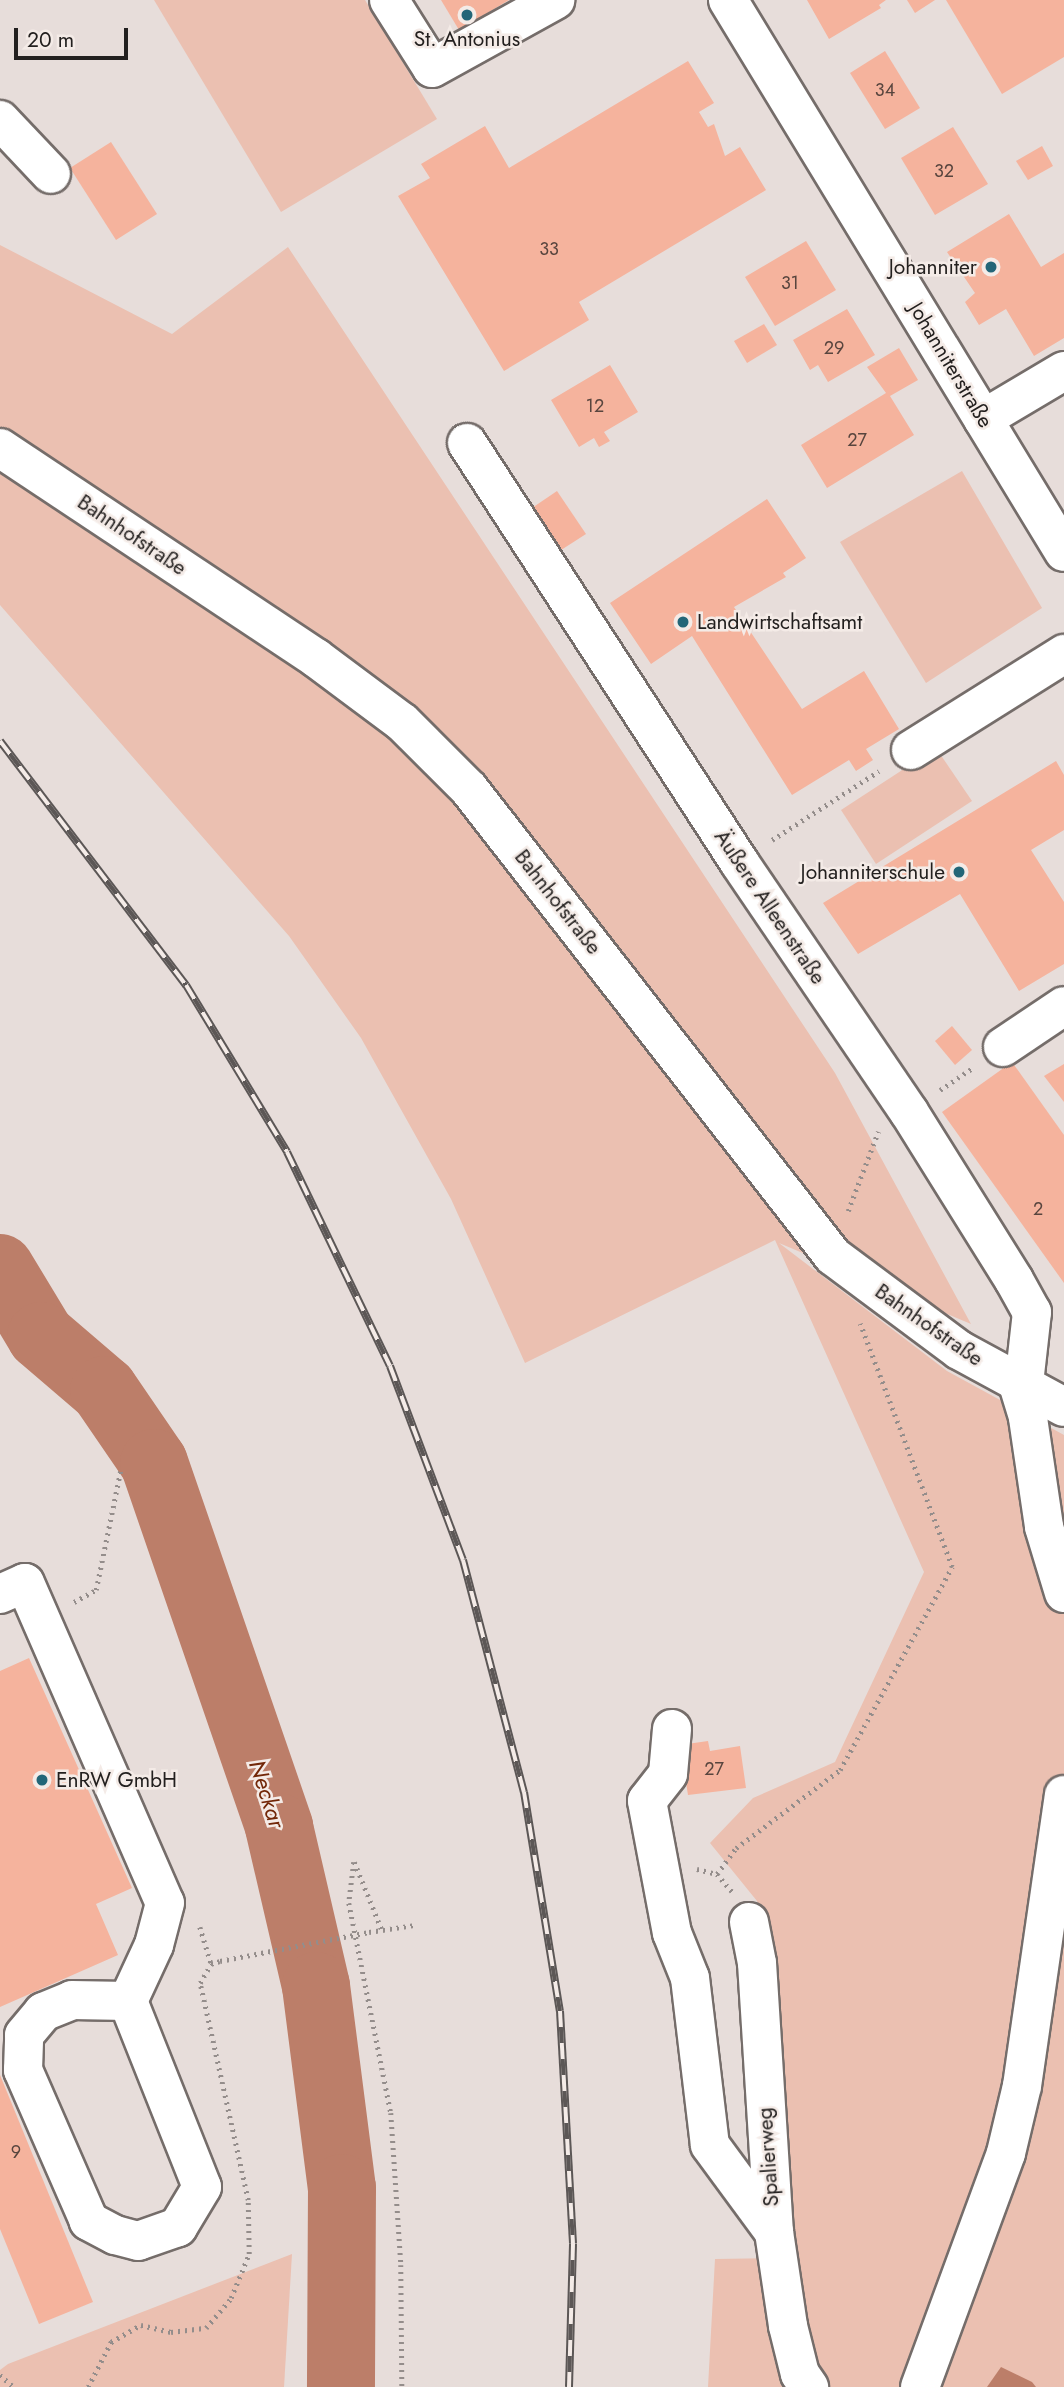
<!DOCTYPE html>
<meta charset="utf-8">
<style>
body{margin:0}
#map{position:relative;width:1064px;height:2387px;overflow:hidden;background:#e7ddda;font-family:Jost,sans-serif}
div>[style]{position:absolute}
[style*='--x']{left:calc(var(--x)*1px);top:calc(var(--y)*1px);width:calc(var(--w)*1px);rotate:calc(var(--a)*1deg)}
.green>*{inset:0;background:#ebc0b1}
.water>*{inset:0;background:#bc7e69}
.river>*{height:68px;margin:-34px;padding:0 34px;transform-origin:34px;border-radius:34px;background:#bc7e69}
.building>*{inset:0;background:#f5b39d}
.path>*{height:4.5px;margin-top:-2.25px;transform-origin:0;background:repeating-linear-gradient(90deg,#948d8b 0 2px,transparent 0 7px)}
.roads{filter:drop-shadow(2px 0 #756d6a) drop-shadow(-2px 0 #756d6a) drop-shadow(0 2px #756d6a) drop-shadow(0 -2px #756d6a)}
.minor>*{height:38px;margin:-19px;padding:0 19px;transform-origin:19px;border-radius:19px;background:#fff}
.rail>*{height:8px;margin-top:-4px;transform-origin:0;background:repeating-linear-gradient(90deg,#f4ebe7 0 16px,#5c5756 0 32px);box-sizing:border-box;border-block:2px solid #5c5756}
.path-bridge>*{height:4.5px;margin-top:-2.25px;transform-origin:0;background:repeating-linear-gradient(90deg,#948d8b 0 2px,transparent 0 7px)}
.dots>*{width:19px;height:19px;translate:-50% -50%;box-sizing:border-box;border:4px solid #f4ebe7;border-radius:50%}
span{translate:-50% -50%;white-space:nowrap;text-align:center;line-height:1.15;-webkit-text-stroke:5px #f4ebe7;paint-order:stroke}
.number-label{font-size:18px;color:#58453e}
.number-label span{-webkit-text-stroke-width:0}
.poi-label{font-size:21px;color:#23201f}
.right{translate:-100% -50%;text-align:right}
.left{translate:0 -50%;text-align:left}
.street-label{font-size:21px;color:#23201f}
.water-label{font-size:23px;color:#722708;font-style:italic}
.scale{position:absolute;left:14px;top:28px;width:114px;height:32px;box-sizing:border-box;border:4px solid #23201f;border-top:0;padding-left:9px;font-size:21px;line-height:24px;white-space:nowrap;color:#23201f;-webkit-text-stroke:5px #f4ebe7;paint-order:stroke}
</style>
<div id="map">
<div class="green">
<div style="clip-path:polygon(154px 0,365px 0,437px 119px,281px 212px)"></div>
<div style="clip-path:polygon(0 245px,172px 334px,288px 247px,835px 1073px,971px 1324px,779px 1243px,947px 1371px,1064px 1435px,1064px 2387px,708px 2387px,715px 2259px,787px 2258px,766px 1933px,757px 1901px,710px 1843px,753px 1798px,835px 1762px,924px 1572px,775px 1240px,525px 1363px,451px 1199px,361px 1038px,289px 936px,0 605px)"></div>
<div style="clip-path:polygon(962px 471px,1042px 608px,926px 683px,840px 542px)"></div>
<div style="clip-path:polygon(936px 748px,972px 801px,876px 864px,841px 810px)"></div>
<div style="clip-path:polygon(292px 2254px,284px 2387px,0 2387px,0 2370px,8px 2364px)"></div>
</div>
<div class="water">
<div style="clip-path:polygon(1001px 2367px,1032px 2382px,1036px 2387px,987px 2387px)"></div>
</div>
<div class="river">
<div style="--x:0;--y:1268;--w:79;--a:58.9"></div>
<div style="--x:41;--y:1336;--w:83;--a:40.6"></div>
<div style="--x:104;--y:1390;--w:88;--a:55.6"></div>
<div style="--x:154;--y:1463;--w:385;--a:71"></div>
<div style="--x:279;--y:1827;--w:163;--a:76.9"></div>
<div style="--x:316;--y:1986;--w:204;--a:82.7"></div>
<div style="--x:342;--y:2188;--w:199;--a:90.3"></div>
</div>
<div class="building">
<div style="clip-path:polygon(441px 0,509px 0,459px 30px)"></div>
<div style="clip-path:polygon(807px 0,886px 0,879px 5px,881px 8px,829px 39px)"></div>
<div style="clip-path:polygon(907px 0,935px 0,915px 13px)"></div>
<div style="clip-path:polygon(946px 0,1064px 0,1064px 57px,1002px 94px)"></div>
<div style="clip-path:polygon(885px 51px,920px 108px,885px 129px,850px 73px)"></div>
<div style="clip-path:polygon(688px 61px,714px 103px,699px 112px,708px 127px,714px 124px,725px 156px,740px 147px,766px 190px,579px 302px,589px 320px,504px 371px,398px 196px,430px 178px,421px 164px,485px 126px,509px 168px)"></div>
<div style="clip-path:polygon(953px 127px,988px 184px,935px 215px,901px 158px)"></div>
<div style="clip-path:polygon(111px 142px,157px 214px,116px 240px,70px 168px)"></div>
<div style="clip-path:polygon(1042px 146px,1053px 166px,1028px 180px,1016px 161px)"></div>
<div style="clip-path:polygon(1009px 214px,1041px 267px,1064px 253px,1064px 338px,1034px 356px,1006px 309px,979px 325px,965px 302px,975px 293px,947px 252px)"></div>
<div style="clip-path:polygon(806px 241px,836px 290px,775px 326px,745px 277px)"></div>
<div style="clip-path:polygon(847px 309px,875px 355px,828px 382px,818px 365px,810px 370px,793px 340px)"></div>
<div style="clip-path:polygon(764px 324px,777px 345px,747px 363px,734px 341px)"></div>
<div style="clip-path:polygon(899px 348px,918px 380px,890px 396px,914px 435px,827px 488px,801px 445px,886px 393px,867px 367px)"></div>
<div style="clip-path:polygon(610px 365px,638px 412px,604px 432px,610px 441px,599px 447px,594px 438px,579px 447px,551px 400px)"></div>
<div style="clip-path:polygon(557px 491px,586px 534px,558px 552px,529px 510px)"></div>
<div style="clip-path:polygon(767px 499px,806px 558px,783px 573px,786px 577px,734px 607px,802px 709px,864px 671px,899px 729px,866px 749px,873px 760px,856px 771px,849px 760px,792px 795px,692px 636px,651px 664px,610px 603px)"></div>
<div style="clip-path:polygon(1056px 761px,1064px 775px,1064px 830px,1031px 850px,1064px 902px,1064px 964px,1019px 991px,960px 894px,858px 954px,823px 903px)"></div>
<div style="clip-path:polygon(952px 1026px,972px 1050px,955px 1065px,935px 1041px)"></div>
<div style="clip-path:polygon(1012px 1062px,1064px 1135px,1064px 1283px,942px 1112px)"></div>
<div style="clip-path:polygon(1064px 1064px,1064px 1102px,1044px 1076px)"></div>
<div style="clip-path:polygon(29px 1658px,132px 1888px,96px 1904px,118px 1955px,0 2007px,0 1671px)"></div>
<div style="clip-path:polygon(708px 1741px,710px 1751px,740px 1746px,746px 1788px,688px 1795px,680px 1745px)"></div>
<div style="clip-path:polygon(0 2075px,93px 2302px,39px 2324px,0 2229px)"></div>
</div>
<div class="path">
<div style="--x:772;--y:840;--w:127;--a:-32.8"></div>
<div style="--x:940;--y:1090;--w:41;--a:-34.1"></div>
<div style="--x:848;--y:1211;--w:85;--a:-69.2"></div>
<div style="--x:74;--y:1602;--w:25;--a:-29"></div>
<div style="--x:96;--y:1590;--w:125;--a:-78.4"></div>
<div style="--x:697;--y:1869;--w:21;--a:14"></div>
<div style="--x:717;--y:1874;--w:23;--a:49"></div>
<div style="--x:717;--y:1874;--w:32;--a:-54"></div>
<div style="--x:736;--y:1848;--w:130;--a:-36.9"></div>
<div style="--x:840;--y:1770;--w:232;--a:-61.1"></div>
<div style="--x:952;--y:1567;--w:260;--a:-110.7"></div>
<div style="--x:200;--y:1927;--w:39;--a:73"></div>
<div style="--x:211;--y:1964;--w:9;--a:-18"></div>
<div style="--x:381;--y:1929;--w:72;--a:-111.9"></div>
<div style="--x:354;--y:1862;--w:41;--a:97"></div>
<div style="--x:349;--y:1903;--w:214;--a:78.7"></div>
<div style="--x:391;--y:2113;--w:152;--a:86.2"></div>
<div style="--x:401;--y:2265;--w:122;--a:89.5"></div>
<div style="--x:369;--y:1932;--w:47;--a:-8.7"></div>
<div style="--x:0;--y:2375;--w:18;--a:41"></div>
<div style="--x:88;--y:2387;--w:51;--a:-62.9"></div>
<div style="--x:111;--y:2342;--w:34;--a:-30"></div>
<div style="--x:141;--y:2325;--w:31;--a:13"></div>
<div style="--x:171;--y:2332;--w:35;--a:-7"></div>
<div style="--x:206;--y:2328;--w:39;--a:-50"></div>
<div style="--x:231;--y:2298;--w:48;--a:-67.8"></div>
<div style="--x:249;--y:2254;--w:54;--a:-91.1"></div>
<div style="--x:248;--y:2200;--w:222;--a:-102.5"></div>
<div style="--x:200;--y:1983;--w:22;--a:-60"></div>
</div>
<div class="roads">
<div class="minor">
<div style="--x:389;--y:0;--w:80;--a:57.7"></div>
<div style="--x:432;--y:68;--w:141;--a:-28.9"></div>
<div style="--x:728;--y:0;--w:646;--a:58.67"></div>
<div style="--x:0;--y:120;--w:74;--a:46.6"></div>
<div style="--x:983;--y:419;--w:94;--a:-30.7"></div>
<div style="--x:467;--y:443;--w:500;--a:57"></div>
<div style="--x:739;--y:862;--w:302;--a:55.8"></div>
<div style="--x:909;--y:1112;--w:198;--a:58"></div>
<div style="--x:1014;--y:1280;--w:37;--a:61"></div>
<div style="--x:1032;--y:1312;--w:71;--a:96.4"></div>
<div style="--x:0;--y:448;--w:379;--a:33.6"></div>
<div style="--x:316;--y:658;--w:107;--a:36.7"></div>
<div style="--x:402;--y:722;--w:95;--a:45"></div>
<div style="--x:469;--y:789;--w:592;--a:52.07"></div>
<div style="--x:833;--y:1256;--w:157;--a:36.7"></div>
<div style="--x:959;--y:1350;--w:119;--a:28.5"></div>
<div style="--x:911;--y:750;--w:181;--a:-32.1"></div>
<div style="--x:1003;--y:1047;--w:73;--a:-33.9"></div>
<div style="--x:1017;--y:1381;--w:39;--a:73"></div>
<div style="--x:1028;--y:1418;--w:110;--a:81.6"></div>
<div style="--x:1044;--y:1527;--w:69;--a:73.1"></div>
<div style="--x:0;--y:1594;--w:27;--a:-24"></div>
<div style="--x:25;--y:1583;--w:349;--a:66.4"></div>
<div style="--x:165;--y:1903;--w:43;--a:104.7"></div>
<div style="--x:154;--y:1945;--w:62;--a:114.9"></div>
<div style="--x:128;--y:2001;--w:200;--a:68.3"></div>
<div style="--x:202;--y:2187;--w:47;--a:121"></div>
<div style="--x:178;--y:2227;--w:42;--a:160.7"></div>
<div style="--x:138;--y:2241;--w:24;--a:-165"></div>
<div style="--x:115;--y:2235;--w:30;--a:-152"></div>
<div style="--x:89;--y:2221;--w:165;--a:-113.6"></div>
<div style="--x:23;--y:2070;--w:35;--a:-88"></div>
<div style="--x:24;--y:2035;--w:30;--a:-50"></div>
<div style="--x:43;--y:2012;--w:31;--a:-22"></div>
<div style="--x:72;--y:2000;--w:56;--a:1"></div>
<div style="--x:672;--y:1729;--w:45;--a:95.1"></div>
<div style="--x:668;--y:1774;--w:34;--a:128"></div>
<div style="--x:647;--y:1801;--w:134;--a:79.3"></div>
<div style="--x:672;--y:1933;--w:48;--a:68.2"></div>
<div style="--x:690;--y:1978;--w:168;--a:83.2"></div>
<div style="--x:710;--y:2145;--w:108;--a:53.7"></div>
<div style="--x:749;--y:1922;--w:42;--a:79"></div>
<div style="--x:757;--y:1963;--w:270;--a:86.4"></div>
<div style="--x:774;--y:2232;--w:95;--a:81.5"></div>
<div style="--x:788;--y:2326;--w:49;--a:76"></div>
<div style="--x:800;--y:2374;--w:16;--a:55"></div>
<div style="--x:920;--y:2387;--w:249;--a:-69.8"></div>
<div style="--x:1006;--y:2153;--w:69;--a:-76.6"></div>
<div style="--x:1022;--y:2086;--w:294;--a:-81.8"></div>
</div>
</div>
<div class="rail">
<div style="--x:0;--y:741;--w:307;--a:52.7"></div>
<div style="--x:186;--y:985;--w:195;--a:58.8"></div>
<div style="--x:287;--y:1152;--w:237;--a:64.3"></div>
<div style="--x:390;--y:1366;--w:207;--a:69.4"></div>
<div style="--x:463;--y:1560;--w:240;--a:75.3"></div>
<div style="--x:524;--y:1792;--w:222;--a:80.7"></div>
<div style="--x:560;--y:2011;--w:233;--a:86.8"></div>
<div style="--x:573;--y:2244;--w:143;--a:91.6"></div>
</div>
<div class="path-bridge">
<div style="--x:220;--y:1961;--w:152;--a:-11"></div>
</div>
<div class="dots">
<div style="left:467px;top:15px;background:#236678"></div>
<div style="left:991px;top:267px;background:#236678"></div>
<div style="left:683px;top:622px;background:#236678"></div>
<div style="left:959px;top:872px;background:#236678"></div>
<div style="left:42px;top:1780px;background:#236678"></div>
</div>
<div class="number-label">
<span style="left:885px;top:90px">34</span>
<span style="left:944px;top:171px">32</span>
<span style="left:549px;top:249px">33</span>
<span style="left:790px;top:283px">31</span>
<span style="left:834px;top:348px">29</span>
<span style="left:595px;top:406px">12</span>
<span style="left:857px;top:440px">27</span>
<span style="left:1038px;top:1209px">2</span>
<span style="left:714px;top:1769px">27</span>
<span style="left:16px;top:2152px">9</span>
</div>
<div class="poi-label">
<span style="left:467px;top:39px">St. Antonius</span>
<span class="right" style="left:977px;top:267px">Johanniter</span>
<span class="left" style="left:697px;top:622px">Landwirtschaftsamt</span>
<span class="right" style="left:945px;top:872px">Johanniterschule</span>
<span class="left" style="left:56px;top:1780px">EnRW GmbH</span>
</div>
<div class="street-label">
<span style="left:951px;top:365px;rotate:59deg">Johanniterstraße</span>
<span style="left:132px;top:535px;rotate:34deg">Bahnhofstraße</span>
<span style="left:558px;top:902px;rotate:52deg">Bahnhofstraße</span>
<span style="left:770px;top:907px;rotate:56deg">Äußere Alleenstraße</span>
<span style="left:929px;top:1325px;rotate:35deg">Bahnhofstraße</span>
<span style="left:768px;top:2157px;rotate:-94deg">Spalierweg</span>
</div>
<div class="water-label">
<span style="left:267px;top:1794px;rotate:72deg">Neckar</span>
</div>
<div class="scale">20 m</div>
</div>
